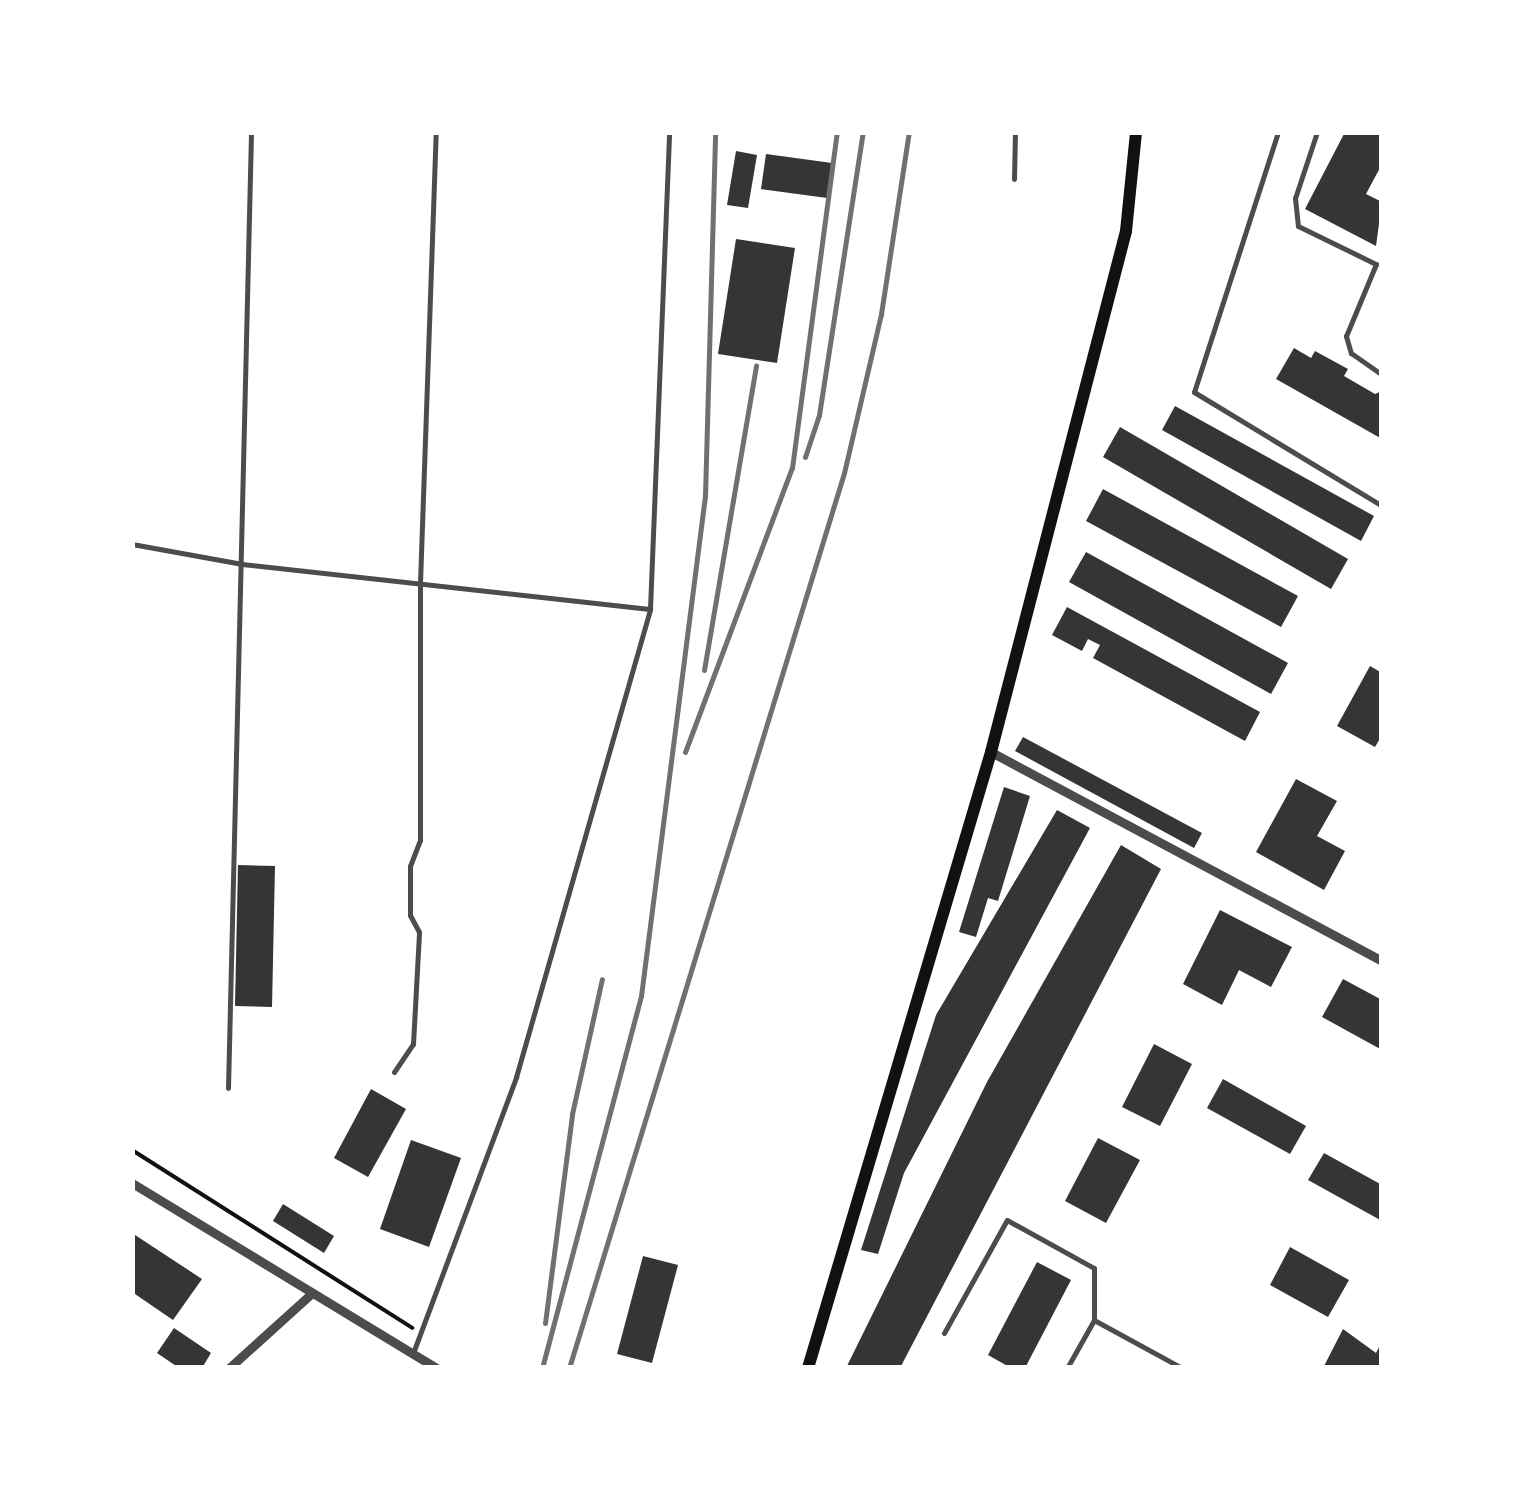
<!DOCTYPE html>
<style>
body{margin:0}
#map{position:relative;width:1514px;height:1500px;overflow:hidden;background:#fff;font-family:"Roboto Condensed",sans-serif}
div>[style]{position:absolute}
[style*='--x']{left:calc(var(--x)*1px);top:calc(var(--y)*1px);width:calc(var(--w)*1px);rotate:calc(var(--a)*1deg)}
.building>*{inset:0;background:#353535}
.path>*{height:4px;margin:-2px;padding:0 2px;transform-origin:2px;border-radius:2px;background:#111}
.service>*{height:5px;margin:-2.5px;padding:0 2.5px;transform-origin:2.5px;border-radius:2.5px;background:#4c4c4c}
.minor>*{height:9px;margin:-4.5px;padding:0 4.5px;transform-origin:4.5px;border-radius:4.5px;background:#4c4c4c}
.secondary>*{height:12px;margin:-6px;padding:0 6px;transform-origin:6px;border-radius:6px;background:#111}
.rail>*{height:5px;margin:-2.5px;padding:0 2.5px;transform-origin:2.5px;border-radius:2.5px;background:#707070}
span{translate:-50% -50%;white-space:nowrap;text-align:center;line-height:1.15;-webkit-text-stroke:10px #fff;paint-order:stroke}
.frame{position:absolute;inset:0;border:135px solid #fff;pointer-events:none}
</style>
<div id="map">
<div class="building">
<div style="clip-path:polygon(1345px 132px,1382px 132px,1382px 164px,1366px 194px,1382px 202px,1376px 246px,1305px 209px)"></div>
<div style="clip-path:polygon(736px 151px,757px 155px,748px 208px,727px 205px)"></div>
<div style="clip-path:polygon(766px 154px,832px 163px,827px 198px,761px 189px)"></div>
<div style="clip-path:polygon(736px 239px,795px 248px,777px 363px,718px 354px)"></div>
<div style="clip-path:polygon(1294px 348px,1311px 358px,1315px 351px,1348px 369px,1344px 376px,1375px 394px,1382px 391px,1382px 439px,1276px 379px)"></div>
<div style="clip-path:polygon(1175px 406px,1374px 516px,1361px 541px,1162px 430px)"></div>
<div style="clip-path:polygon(1120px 427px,1348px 559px,1331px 589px,1103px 457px)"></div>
<div style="clip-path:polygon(1103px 489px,1298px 596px,1281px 627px,1086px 521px)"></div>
<div style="clip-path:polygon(1086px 552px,1288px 663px,1271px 694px,1069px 582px)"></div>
<div style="clip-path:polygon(1067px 607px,1260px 712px,1245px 741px,1093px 658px,1100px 645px,1088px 639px,1082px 651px,1052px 635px)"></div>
<div style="clip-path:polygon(1370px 666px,1382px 673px,1382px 735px,1375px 747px,1337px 726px)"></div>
<div style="clip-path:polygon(1023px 737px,1202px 833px,1194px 848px,1015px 751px)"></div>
<div style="clip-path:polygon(1296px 779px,1337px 801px,1317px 836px,1345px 851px,1324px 890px,1256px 852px)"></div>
<div style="clip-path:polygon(1004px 787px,1030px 796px,998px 901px,988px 898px,976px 937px,959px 932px)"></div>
<div style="clip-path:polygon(1057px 810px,1090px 828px,904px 1173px,878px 1254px,861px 1250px,936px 1015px)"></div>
<div style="clip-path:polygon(1121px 845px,1161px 869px,900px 1368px,846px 1368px,987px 1082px)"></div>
<div style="clip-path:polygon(238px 865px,275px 866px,272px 1007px,235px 1006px)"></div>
<div style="clip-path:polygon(1220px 910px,1292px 947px,1271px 987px,1239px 970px,1222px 1005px,1183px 984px)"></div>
<div style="clip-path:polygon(1343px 979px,1382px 1000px,1382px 1050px,1322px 1017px)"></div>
<div style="clip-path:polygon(1154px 1044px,1192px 1064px,1160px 1126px,1122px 1107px)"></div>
<div style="clip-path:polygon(1223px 1079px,1306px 1126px,1290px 1154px,1207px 1108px)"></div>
<div style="clip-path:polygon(371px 1089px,406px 1109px,368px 1177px,334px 1158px)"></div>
<div style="clip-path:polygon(1098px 1138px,1140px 1160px,1106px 1223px,1065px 1201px)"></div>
<div style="clip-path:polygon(411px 1140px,461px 1158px,429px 1247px,380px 1229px)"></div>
<div style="clip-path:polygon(1324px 1153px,1382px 1185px,1382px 1221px,1308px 1180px)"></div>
<div style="clip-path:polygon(283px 1204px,334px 1236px,324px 1253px,273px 1221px)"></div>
<div style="clip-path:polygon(132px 1233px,202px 1279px,173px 1320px,132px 1292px)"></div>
<div style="clip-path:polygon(1290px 1247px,1349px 1280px,1328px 1317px,1270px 1285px)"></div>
<div style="clip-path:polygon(643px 1256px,678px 1265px,652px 1363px,617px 1354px)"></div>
<div style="clip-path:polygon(1037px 1262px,1071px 1280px,1025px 1368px,1011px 1368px,988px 1355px)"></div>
<div style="clip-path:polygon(174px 1328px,211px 1353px,202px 1368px,179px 1368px,157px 1353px)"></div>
<div style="clip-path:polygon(1343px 1329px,1376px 1353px,1382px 1341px,1382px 1368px,1323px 1368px)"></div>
</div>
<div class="path">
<div style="--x:132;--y:1150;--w:332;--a:32.4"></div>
</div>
<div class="service">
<div style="--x:1278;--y:132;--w:273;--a:107.9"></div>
<div style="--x:1194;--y:392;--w:220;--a:31.2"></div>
<div style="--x:1317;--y:132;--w:70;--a:108.4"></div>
<div style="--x:1295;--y:198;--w:28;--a:84"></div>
<div style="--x:1298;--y:226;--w:87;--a:26"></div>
<div style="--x:1376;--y:264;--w:78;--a:112.6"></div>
<div style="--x:1346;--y:336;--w:18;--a:74"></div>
<div style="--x:1351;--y:353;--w:38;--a:35"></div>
<div style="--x:1014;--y:179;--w:47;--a:-88.8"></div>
<div style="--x:132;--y:544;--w:112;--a:10.3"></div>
<div style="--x:242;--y:564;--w:410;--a:6.3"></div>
<div style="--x:394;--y:1072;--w:34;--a:-56"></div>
<div style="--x:413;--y:1044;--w:112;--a:-86.9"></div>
<div style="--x:419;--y:932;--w:19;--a:-118"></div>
<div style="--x:410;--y:915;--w:49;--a:-90"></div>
<div style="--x:410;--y:866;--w:28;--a:-69"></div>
<div style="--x:420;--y:840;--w:257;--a:-90"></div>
<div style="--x:420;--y:583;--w:451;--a:-88"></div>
<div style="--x:228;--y:1088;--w:956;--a:-88.62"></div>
<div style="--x:944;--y:1333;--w:129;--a:-60.9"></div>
<div style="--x:1007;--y:1220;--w:99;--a:28.9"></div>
<div style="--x:1094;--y:1268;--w:52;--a:90"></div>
<div style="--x:1094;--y:1320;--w:100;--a:28.6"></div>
<div style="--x:413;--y:1353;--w:295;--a:-69.5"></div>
<div style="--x:516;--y:1077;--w:487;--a:-74"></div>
<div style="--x:650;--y:609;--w:477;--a:-87.7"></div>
<div style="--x:1067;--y:1368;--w:55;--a:-60.6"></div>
</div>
<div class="minor">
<div style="--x:991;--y:752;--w:443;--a:28.1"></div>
<div style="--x:132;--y:1183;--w:356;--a:31.3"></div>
<div style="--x:229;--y:1368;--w:110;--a:-42.1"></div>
</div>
<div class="secondary">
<div style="--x:808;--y:1368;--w:643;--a:-73.45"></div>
<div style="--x:991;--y:752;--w:538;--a:-75.47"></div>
<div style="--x:1126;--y:231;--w:100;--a:-84.2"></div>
</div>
<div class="rail">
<div style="--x:805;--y:457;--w:44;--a:-71.6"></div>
<div style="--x:819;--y:415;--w:286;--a:-81.2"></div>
<div style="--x:704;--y:670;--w:309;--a:-80.3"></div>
<div style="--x:685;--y:752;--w:303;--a:-69.4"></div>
<div style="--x:792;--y:468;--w:339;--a:-82.4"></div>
<div style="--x:545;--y:1323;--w:211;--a:-82.6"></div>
<div style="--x:572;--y:1114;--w:138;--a:-77.5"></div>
<div style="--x:542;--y:1368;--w:385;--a:-75.1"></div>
<div style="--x:641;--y:996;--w:504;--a:-82.71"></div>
<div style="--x:705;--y:496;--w:364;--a:-88.4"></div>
<div style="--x:569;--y:1368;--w:936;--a:-72.92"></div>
<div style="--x:844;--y:473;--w:163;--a:-76.9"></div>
<div style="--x:881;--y:314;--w:184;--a:-81.3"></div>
</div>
<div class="frame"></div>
</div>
